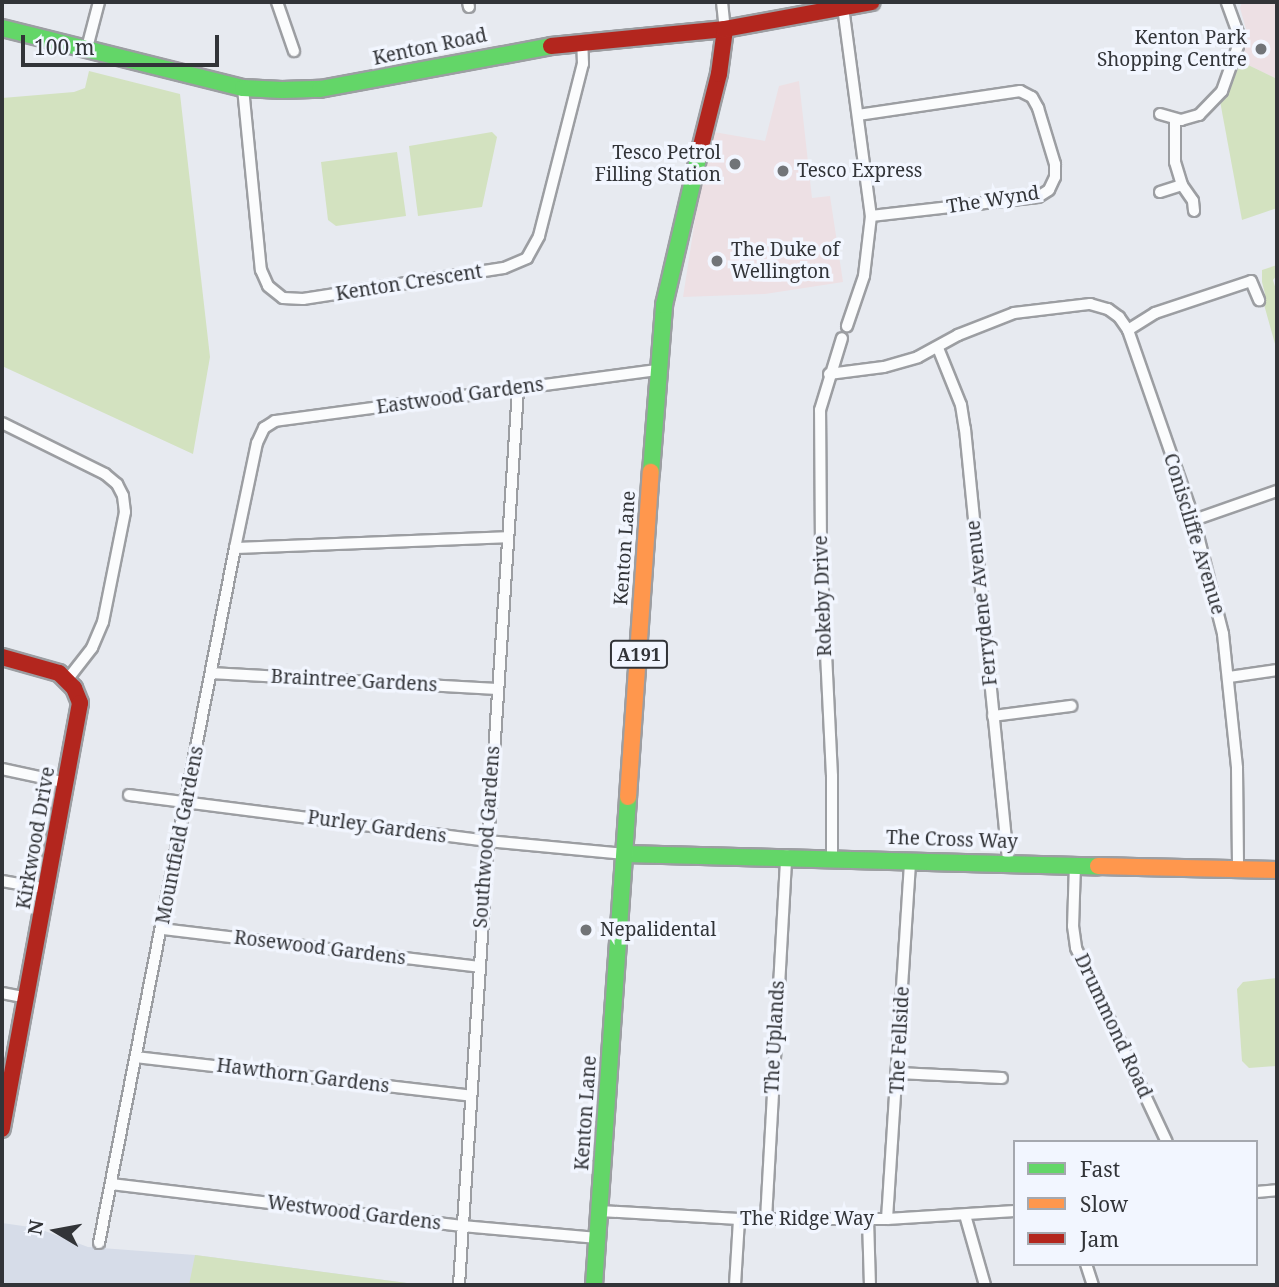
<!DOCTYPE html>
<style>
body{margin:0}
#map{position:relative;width:1279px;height:1287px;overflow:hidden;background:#e7eaf0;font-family:"Noto Serif",serif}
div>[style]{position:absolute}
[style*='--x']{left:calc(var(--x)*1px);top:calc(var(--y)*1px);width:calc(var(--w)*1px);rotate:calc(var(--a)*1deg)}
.commercial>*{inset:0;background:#ede0e4}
.built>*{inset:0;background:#d6dce8}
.green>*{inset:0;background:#d3e2c0}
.roads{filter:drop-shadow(2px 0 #9c9ea2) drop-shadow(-2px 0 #9c9ea2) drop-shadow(0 2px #9c9ea2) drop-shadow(0 -2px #9c9ea2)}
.street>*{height:10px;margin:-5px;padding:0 5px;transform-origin:5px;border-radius:5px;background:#fbfcfd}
.fast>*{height:16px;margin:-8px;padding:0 8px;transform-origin:8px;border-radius:8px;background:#63d668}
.slow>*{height:16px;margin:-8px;padding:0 8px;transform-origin:8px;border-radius:8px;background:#ff974d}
.jam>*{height:16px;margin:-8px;padding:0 8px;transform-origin:8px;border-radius:8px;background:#b3261e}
.dots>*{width:19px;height:19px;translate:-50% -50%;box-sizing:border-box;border:4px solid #f2f6ff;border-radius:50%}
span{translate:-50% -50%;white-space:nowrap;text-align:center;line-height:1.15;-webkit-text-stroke:7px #f2f6ff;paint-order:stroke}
.shield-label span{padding:2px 5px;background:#f2f6ff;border:2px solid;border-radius:5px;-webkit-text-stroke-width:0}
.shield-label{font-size:18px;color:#323438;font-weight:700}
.poi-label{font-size:19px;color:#323438}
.right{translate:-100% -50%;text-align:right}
.left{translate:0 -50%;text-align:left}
.street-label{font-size:19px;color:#323438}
.frame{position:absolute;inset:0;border:4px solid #323438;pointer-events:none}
.legend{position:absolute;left:1013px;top:1140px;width:245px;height:126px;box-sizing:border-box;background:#f2f6ff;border:2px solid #a5a8af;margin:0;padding:9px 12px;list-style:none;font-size:21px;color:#323438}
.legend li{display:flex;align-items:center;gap:14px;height:35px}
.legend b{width:35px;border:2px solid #a5a8af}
.north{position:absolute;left:21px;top:1196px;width:70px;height:70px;-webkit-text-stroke:5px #f2f6ff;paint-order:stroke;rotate:280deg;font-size:19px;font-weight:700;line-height:28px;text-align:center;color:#323438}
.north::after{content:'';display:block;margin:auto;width:24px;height:32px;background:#323438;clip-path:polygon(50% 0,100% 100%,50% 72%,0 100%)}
.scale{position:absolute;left:21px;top:35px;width:198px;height:32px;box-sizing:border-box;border:4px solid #323438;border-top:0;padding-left:9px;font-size:21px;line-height:24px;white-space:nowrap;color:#323438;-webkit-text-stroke:5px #f2f6ff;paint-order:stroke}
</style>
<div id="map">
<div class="commercial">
<div style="clip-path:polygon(1242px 2px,1277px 2px,1277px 79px,1242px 62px,1248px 36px,1240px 8px)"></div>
<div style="clip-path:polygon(799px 81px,812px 198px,830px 196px,843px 282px,765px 294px,683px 297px,697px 207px,714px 132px,765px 141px,779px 86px)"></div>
</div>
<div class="built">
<div style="clip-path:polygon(2px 1223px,37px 1228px,88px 1247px,195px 1255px,422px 1285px,2px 1285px)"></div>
</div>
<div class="green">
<div style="clip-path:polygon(1242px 62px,1277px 79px,1277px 208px,1242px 220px,1220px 101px)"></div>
<div style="clip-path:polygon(89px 71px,180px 94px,210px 357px,193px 454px,2px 366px,2px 98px,74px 92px,85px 88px)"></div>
<div style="clip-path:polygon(492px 132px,497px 137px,482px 207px,418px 216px,409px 146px)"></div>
<div style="clip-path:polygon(397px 152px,406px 216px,336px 226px,328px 220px,321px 162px)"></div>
<div style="clip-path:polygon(1277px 265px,1277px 275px,1273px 280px,1277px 293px,1277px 351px,1263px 301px,1265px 294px,1262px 282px,1262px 270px)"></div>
<div style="clip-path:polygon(1277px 978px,1277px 1066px,1249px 1068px,1242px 1061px,1237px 989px,1243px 982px)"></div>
<div style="clip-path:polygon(195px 1255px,422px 1285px,189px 1285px)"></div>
</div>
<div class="roads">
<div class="street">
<div style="--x:277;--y:2;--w:52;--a:70.9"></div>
<div style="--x:468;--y:2;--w:5;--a:79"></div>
<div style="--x:722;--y:2;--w:27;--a:84"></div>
<div style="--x:843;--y:7;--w:211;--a:82.4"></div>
<div style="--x:871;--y:216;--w:60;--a:96.7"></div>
<div style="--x:864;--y:276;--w:53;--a:108.8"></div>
<div style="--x:87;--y:48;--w:48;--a:-75.4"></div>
<div style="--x:243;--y:88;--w:183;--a:84.4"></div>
<div style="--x:261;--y:270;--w:17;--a:66"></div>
<div style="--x:268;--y:286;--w:19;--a:39"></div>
<div style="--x:283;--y:298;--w:20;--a:3"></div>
<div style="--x:303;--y:299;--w:203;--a:-8.8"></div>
<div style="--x:504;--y:268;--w:25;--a:-23"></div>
<div style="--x:527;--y:258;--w:25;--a:-61"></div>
<div style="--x:539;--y:236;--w:178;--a:-75.7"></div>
<div style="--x:583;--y:64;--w:23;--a:-92"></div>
<div style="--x:1160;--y:114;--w:22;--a:16"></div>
<div style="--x:1181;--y:120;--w:19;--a:-16"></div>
<div style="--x:1199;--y:115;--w:33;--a:-46"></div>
<div style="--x:1222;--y:91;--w:48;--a:-70.4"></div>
<div style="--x:1238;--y:46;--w:13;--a:-90"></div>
<div style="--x:1238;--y:33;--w:33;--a:-110"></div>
<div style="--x:858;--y:115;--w:164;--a:-8.4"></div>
<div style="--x:1020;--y:91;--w:13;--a:27"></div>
<div style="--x:1032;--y:97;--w:13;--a:61"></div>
<div style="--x:1038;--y:108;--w:59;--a:73.1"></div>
<div style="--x:1055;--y:164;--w:13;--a:90"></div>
<div style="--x:1055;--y:177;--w:14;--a:115"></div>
<div style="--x:1049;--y:190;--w:13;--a:148"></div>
<div style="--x:1038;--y:197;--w:168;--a:173.5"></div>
<div style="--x:1175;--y:119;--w:43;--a:90"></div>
<div style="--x:1175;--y:162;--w:24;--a:73"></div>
<div style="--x:1160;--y:192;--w:23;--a:-18"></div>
<div style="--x:1182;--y:185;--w:19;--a:55"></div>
<div style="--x:1193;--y:201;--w:10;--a:84"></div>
<div style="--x:1128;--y:330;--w:201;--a:70.8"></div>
<div style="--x:1194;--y:520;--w:118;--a:75.7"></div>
<div style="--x:1223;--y:634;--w:135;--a:84"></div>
<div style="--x:1237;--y:768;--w:101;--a:89.4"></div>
<div style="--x:938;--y:348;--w:61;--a:68"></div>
<div style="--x:961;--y:405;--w:24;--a:81"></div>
<div style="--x:965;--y:429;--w:436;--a:84.3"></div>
<div style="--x:829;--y:374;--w:55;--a:-7.3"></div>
<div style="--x:884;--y:367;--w:35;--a:-16"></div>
<div style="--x:918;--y:357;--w:46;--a:-28.8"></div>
<div style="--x:958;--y:335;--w:60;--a:-21.4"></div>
<div style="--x:1014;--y:313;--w:77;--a:-6.8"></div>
<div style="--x:1090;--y:304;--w:19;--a:16"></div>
<div style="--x:1108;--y:309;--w:14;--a:36"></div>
<div style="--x:1119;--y:317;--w:16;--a:55"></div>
<div style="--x:1128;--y:330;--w:32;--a:-32"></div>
<div style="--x:1155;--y:313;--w:101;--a:-18.4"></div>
<div style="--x:1251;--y:281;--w:21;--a:67"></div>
<div style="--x:2;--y:423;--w:115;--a:26.3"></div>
<div style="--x:105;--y:474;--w:16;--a:40"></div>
<div style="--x:117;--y:484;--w:13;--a:63"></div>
<div style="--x:123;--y:496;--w:16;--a:83"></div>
<div style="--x:125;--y:512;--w:112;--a:101.3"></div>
<div style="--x:103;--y:622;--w:28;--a:113"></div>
<div style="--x:92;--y:648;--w:41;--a:128"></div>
<div style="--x:1194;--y:520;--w:88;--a:-19.3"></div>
<div style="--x:235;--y:548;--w:272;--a:-2.3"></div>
<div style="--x:211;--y:673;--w:286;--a:3.2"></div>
<div style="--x:1229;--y:677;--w:49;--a:-8.3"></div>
<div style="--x:993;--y:716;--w:79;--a:-7.3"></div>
<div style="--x:2;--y:769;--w:66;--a:12.2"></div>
<div style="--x:129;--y:795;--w:361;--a:7.3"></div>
<div style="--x:487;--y:841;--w:139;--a:5.4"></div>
<div style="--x:832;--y:857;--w:81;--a:-90"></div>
<div style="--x:832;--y:776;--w:229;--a:-92.8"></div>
<div style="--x:821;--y:547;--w:137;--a:-90.4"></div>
<div style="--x:820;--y:410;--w:75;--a:-73"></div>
<div style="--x:1075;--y:864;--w:62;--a:91.8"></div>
<div style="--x:1073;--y:926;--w:22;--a:82"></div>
<div style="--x:1076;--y:948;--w:214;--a:64.9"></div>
<div style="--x:2;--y:881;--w:47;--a:9.9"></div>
<div style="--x:162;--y:929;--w:319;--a:6.8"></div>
<div style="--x:2;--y:993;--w:25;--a:11"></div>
<div style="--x:136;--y:1057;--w:337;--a:6.6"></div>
<div style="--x:898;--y:1073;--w:104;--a:2.8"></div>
<div style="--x:111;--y:1184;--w:354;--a:6.8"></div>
<div style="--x:462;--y:1226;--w:136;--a:5.1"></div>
<div style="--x:1256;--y:1192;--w:21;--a:-5"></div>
<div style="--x:600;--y:1211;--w:139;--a:3.3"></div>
<div style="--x:739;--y:1219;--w:148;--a:0"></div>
<div style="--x:887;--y:1219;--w:128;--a:-3.6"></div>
<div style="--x:965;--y:1215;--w:73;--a:74.1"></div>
<div style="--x:766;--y:1219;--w:364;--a:-86.8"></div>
<div style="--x:868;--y:1219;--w:66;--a:88.3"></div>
<div style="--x:887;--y:1219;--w:360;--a:-86.3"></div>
<div style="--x:99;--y:1243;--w:708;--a:-78.93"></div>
<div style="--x:235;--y:548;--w:107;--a:-78.2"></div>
<div style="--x:257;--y:443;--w:17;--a:-65"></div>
<div style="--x:264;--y:428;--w:13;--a:-32"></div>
<div style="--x:275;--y:421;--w:386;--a:-7.6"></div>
<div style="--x:1086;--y:1264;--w:22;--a:72"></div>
<div style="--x:459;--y:1285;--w:898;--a:-86.23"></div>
<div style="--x:735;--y:1285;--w:66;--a:-86.5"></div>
</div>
<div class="fast">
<div style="--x:2;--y:28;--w:248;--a:14"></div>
<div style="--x:243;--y:88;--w:39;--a:3"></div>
<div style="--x:282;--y:90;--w:38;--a:-2"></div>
<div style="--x:320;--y:89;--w:235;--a:-10.5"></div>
<div style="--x:651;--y:472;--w:168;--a:-85.5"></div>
<div style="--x:664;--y:305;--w:155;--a:-76.9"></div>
<div style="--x:625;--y:854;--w:473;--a:1.5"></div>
<div style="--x:594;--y:1285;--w:489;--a:-86"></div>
</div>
<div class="slow">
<div style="--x:628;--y:797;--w:326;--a:-86"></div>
<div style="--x:1098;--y:866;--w:179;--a:1.3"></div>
</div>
<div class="jam">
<div style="--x:551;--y:46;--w:175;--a:-5.6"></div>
<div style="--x:699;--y:154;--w:82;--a:-76"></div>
<div style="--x:719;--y:74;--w:45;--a:-82.4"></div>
<div style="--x:725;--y:29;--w:149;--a:-10.4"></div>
<div style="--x:2;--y:657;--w:59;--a:15.7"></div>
<div style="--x:59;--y:673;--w:21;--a:45"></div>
<div style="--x:74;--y:688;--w:16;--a:68"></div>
<div style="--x:80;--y:703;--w:433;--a:100.4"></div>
</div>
</div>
<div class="dots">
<div style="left:1261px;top:49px;background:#717478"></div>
<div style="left:735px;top:164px;background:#717478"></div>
<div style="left:783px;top:171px;background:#717478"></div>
<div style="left:717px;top:261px;background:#717478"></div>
<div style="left:586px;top:930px;background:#717478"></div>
</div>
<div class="shield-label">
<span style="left:639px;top:654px">A191</span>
</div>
<div class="poi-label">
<span class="right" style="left:1247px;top:49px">Kenton Park<br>Shopping Centre</span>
<span class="right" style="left:721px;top:164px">Tesco Petrol<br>Filling Station</span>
<span class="left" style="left:797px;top:171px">Tesco Express</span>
<span class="left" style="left:731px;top:261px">The Duke of<br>Wellington</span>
<span class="left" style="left:600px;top:930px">Nepalidental</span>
</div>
<div class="street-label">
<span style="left:430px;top:47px;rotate:-12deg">Kenton Road</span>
<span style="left:993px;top:200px;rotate:-9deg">The Wynd</span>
<span style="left:409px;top:283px;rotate:-9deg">Kenton Crescent</span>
<span style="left:460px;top:396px;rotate:-8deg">Eastwood Gardens</span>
<span style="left:1194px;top:534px;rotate:73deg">Coniscliffe Avenue</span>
<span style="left:625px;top:548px;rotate:-86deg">Kenton Lane</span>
<span style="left:823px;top:596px;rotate:-92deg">Rokeby Drive</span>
<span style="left:982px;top:603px;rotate:-96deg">Ferrydene Avenue</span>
<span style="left:354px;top:681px;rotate:3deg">Braintree Gardens</span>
<span style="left:377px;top:827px;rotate:8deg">Purley Gardens</span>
<span style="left:180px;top:835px;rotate:-79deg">Mountfield Gardens</span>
<span style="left:487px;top:837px;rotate:-86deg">Southwood Gardens</span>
<span style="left:36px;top:838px;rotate:-80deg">Kirkwood Drive</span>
<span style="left:952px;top:840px;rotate:2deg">The Cross Way</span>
<span style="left:320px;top:948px;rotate:7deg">Rosewood Gardens</span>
<span style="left:1113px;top:1026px;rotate:65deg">Drummond Road</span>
<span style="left:775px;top:1037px;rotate:-87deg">The Uplands</span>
<span style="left:900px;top:1040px;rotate:-87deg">The Fellside</span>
<span style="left:303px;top:1076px;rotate:7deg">Hawthorn Gardens</span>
<span style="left:586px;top:1113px;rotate:-86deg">Kenton Lane</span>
<span style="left:354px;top:1213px;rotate:7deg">Westwood Gardens</span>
<span style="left:807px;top:1219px">The Ridge Way</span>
</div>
<div class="frame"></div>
<ul class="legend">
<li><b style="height:9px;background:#63d668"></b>Fast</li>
<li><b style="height:9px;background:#ff974d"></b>Slow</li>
<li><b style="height:9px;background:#b3261e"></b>Jam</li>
</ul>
<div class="north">N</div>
<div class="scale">100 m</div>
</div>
